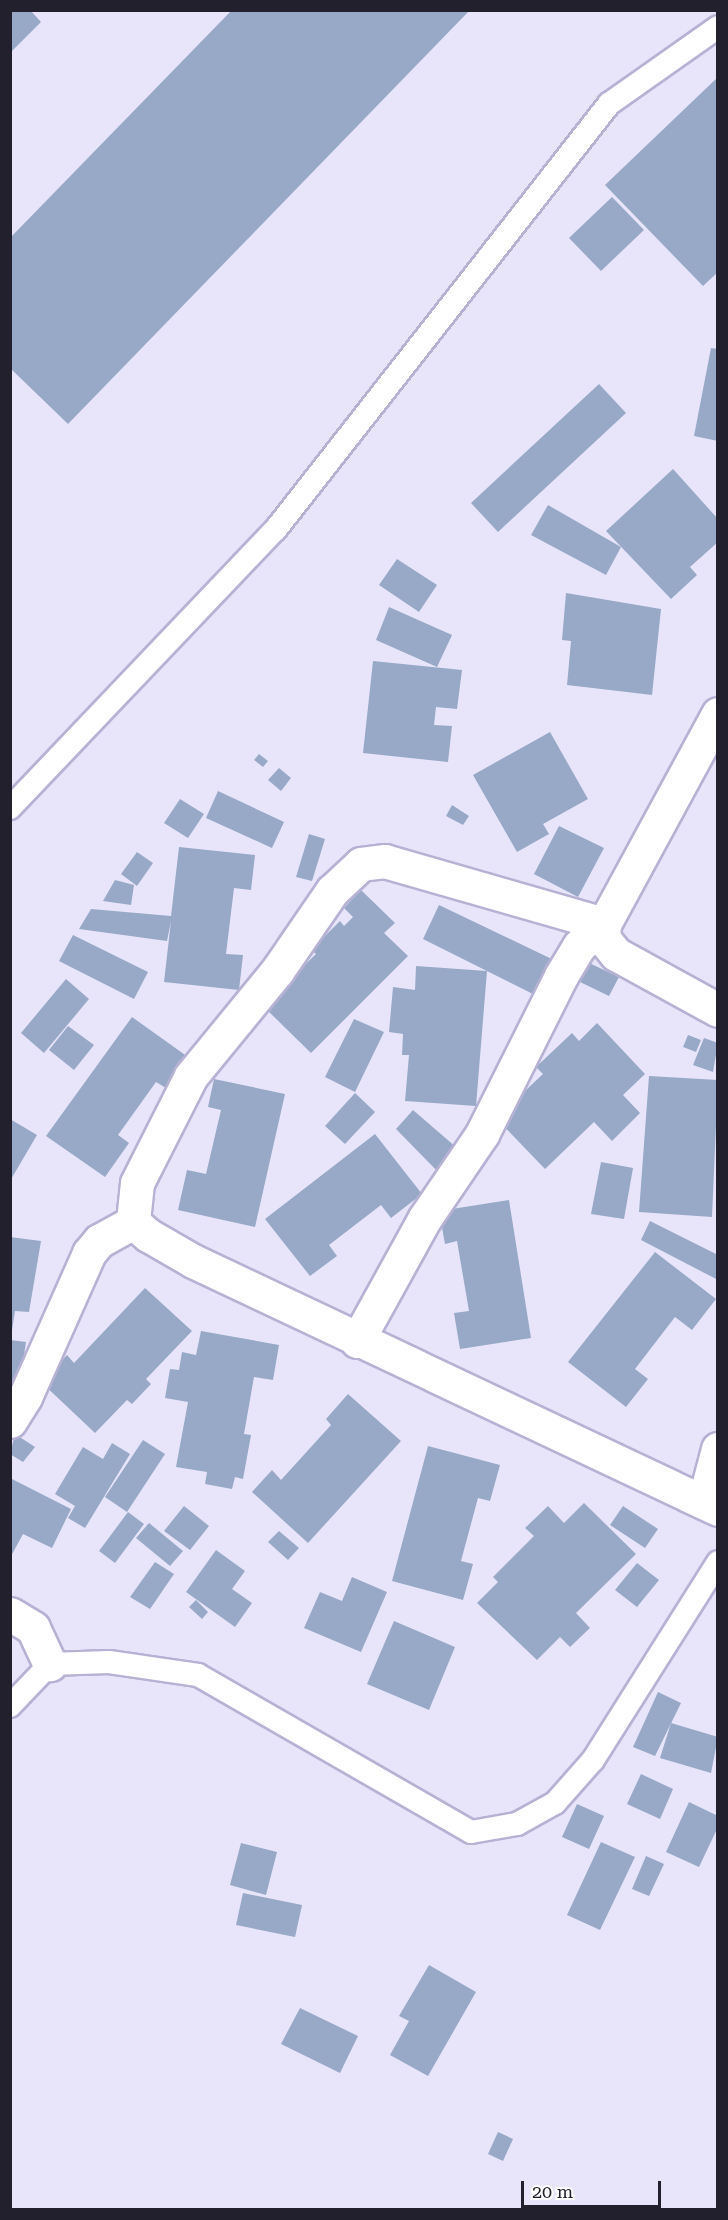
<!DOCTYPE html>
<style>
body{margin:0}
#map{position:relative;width:728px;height:2220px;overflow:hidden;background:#e8e5fa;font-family:"Roboto Serif",serif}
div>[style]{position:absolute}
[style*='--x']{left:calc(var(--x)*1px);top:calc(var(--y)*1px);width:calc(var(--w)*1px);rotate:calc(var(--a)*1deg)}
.building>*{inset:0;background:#97a9c7}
.roads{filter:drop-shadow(2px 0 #b7b2d4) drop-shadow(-2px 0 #b7b2d4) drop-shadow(0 2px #b7b2d4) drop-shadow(0 -2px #b7b2d4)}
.lane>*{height:22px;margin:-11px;padding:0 11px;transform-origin:11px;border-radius:11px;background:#fff}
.street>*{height:33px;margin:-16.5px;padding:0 16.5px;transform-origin:16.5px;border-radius:16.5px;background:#fff}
span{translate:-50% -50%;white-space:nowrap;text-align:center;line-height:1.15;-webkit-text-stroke:5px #fff;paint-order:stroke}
.frame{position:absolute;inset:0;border:12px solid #22202d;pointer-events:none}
.scale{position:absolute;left:521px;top:2181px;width:140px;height:27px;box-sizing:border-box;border:3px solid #22202d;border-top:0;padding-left:8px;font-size:18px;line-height:21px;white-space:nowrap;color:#22202d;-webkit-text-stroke:4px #fff;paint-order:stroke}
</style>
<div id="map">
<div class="building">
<div style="clip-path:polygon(10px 10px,30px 10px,41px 22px,10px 53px)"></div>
<div style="clip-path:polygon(232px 10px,470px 10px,68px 424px,10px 368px,10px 238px)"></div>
<div style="clip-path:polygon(718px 77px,718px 272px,703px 286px,605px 185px)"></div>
<div style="clip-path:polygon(612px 197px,644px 230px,601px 271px,569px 238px)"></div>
<div style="clip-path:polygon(711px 348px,718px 349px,718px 441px,694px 436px)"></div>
<div style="clip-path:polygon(599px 384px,626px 413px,498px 532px,471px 503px)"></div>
<div style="clip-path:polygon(673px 469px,718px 519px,718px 542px,690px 567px,697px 575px,671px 599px,606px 531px)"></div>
<div style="clip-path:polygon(548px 505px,621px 547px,606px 575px,531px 535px)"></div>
<div style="clip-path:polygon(397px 559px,437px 585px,419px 612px,379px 585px)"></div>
<div style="clip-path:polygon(566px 593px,661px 609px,652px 695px,567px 685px,571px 641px,562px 640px)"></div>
<div style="clip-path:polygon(389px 607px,452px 635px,437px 667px,376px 640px)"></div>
<div style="clip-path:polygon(373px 661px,462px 670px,457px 709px,436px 707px,434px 725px,452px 726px,448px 762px,363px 753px)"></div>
<div style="clip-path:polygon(550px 732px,588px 799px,543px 824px,549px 834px,517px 852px,473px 775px)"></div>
<div style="clip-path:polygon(259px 754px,268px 761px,263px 767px,254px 760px)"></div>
<div style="clip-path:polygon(279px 768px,291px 778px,281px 791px,268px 780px)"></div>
<div style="clip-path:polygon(218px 791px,284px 822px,272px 848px,206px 818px)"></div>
<div style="clip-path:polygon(180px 799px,204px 814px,188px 838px,164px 823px)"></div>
<div style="clip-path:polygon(452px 805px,469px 816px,463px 825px,446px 816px)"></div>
<div style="clip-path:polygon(559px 826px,604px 848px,578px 897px,534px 874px)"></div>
<div style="clip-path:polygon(309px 834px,325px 839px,312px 881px,296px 877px)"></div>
<div style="clip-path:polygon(179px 847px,255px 855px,251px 890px,234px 888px,226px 954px,243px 955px,239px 990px,164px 982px,171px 921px,167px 941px,79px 929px,91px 909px,171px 916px)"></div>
<div style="clip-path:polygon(137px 852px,153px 863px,137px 886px,121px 874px)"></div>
<div style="clip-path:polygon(115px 880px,134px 885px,131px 905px,103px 901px)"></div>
<div style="clip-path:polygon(361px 890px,395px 923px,384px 933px,408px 956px,311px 1053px,263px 1006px,316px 954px,311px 950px,340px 921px,344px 926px,353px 917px,344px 908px)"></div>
<div style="clip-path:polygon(439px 905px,558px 962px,541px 998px,423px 939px)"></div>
<div style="clip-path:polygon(73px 935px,148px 972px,134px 999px,59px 961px)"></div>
<div style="clip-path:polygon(587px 962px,619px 977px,609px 996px,578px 981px)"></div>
<div style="clip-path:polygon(416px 966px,487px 971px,476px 1106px,405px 1101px,409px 1055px,402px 1055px,403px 1034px,389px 1032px,393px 987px,415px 990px)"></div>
<div style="clip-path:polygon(66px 979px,89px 999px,44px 1053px,21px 1033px)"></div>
<div style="clip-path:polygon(132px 1017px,188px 1057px,166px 1088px,156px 1082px,118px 1135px,129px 1143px,105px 1177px,46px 1136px)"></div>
<div style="clip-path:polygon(354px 1019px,384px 1032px,355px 1092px,325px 1077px)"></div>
<div style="clip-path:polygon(597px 1023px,645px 1074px,623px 1095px,640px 1113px,612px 1141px,594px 1122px,545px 1169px,496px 1118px,543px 1074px,536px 1067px,572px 1033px,579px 1041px)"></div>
<div style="clip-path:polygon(68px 1026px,94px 1045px,74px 1070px,49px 1050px)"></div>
<div style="clip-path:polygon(688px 1035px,701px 1040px,696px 1052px,683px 1047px)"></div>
<div style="clip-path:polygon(704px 1038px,718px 1043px,713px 1072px,693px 1065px)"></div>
<div style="clip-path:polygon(649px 1076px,718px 1080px,712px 1217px,639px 1212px)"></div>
<div style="clip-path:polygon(214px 1079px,285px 1094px,255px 1227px,178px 1210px,187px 1170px,206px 1174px,221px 1110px,208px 1107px)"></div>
<div style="clip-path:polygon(355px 1093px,375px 1112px,345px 1144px,325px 1126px)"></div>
<div style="clip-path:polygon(413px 1110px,464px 1154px,443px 1177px,396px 1129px)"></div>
<div style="clip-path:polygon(10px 1119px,37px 1135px,10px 1181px)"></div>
<div style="clip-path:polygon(375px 1134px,422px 1194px,391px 1218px,381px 1205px,329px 1245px,337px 1256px,310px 1276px,265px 1219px)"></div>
<div style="clip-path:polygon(601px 1162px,633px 1168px,624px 1219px,591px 1214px)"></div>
<div style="clip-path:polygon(509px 1200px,531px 1338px,460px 1349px,454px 1313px,469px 1311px,457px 1241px,445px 1244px,439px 1211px)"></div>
<div style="clip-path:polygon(650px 1221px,718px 1255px,718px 1280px,641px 1240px)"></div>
<div style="clip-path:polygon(10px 1237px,41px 1241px,29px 1312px,15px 1311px,12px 1330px)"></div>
<div style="clip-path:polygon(655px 1252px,716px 1299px,692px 1330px,675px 1317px,635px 1369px,648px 1379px,626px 1407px,568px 1362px)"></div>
<div style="clip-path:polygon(145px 1288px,192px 1331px,146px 1379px,151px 1384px,132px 1404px,127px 1400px,95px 1433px,41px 1382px,67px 1355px,74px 1363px)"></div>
<div style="clip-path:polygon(201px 1331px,279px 1345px,273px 1380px,254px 1377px,244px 1434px,251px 1435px,243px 1479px,235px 1477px,232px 1489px,205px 1484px,207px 1472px,176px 1467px,188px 1402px,165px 1398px,170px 1369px,179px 1370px,182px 1352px,196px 1355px)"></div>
<div style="clip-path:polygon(10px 1340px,26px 1342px,20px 1382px,10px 1381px)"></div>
<div style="clip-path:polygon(348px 1394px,401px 1441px,308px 1543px,252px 1492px,272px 1470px,281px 1480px,331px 1425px,326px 1419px)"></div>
<div style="clip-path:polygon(15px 1434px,35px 1447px,23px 1462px,10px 1454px)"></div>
<div style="clip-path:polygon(143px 1440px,165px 1454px,127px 1512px,105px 1497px)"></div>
<div style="clip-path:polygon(112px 1443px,130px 1454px,85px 1528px,68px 1518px,75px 1506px,55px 1494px,83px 1447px,103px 1459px)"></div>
<div style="clip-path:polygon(428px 1446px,500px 1465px,490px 1501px,478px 1498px,461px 1561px,473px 1564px,463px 1600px,392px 1581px)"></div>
<div style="clip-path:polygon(10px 1478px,71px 1509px,52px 1548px,23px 1534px,10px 1558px)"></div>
<div style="clip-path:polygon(584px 1503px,636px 1554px,576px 1613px,590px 1628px,570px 1647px,560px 1637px,537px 1660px,477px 1603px,498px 1582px,493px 1577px,534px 1536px,525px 1528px,548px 1506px,564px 1523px)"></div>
<div style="clip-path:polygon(184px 1506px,209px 1526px,190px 1550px,164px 1531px)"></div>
<div style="clip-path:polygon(623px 1506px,658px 1529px,645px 1548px,610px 1525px)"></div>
<div style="clip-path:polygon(128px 1512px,144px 1524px,115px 1563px,99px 1551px)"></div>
<div style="clip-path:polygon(149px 1523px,183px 1551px,170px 1566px,136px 1538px)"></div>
<div style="clip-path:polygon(279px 1531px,299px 1548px,288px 1560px,268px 1542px)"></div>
<div style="clip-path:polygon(216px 1550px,245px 1571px,232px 1589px,252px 1603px,235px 1627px,186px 1592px)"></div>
<div style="clip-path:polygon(155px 1562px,174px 1574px,150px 1609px,130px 1597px)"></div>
<div style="clip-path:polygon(637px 1563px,659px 1580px,637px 1607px,615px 1590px)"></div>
<div style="clip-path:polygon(352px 1577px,387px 1592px,361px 1652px,304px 1628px,320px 1592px,342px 1601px)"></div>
<div style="clip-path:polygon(196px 1600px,208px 1612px,202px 1619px,189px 1607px)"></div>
<div style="clip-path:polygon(394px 1621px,455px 1647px,429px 1710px,367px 1684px)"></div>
<div style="clip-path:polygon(658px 1692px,681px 1703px,655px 1756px,633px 1747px)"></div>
<div style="clip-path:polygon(671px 1723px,718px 1737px,711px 1773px,660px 1758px)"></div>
<div style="clip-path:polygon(641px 1774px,673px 1789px,660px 1819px,627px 1804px)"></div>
<div style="clip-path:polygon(689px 1802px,718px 1816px,718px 1827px,699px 1867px,666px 1852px)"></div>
<div style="clip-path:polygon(577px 1804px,604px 1816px,589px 1849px,562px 1837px)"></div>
<div style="clip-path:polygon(601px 1842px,635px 1857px,600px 1930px,567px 1915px)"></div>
<div style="clip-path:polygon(241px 1843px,277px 1852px,266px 1895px,230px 1885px)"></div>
<div style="clip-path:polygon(646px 1856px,664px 1864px,649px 1896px,632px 1889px)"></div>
<div style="clip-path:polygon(243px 1893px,302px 1905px,295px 1937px,236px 1925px)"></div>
<div style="clip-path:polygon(429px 1965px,476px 1992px,428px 2076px,390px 2055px,409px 2021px,399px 2016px)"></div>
<div style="clip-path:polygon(300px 2008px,358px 2036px,340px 2073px,281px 2044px)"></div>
<div style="clip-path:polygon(498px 2132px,513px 2139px,503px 2161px,488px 2154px)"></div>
</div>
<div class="roads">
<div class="lane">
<div style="--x:10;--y:808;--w:385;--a:-46.4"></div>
<div style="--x:276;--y:529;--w:540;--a:-51.92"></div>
<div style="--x:609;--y:104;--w:133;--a:-35.2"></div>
<div style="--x:10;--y:1706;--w:58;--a:-46.4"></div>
<div style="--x:50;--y:1664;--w:59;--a:-1.9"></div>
<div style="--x:109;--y:1662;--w:90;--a:8.3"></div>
<div style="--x:198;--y:1675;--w:315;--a:29.9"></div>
<div style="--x:471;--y:1832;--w:47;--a:-9.9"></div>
<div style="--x:517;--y:1824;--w:43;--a:-28.9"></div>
<div style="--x:555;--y:1803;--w:57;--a:-48.5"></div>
<div style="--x:593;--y:1760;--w:234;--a:-57.7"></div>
</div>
<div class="street">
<div style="--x:718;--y:714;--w:239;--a:118.5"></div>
<div style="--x:604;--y:924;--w:14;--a:94"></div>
<div style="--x:603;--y:938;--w:21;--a:51"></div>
<div style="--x:616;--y:954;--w:116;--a:28.8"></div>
<div style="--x:604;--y:924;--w:228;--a:-164"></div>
<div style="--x:385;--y:861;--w:24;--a:173"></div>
<div style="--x:361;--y:864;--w:40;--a:137"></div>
<div style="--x:332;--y:891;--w:97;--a:124.5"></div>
<div style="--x:277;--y:971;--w:136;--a:129.3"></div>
<div style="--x:191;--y:1076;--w:120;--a:116.8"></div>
<div style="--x:137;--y:1183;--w:39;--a:96"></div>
<div style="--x:133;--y:1222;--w:20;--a:41"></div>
<div style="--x:148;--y:1235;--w:52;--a:30"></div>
<div style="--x:193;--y:1261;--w:581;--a:25.29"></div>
<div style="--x:357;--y:1341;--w:141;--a:-61.1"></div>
<div style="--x:425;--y:1218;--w:102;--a:-55.8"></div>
<div style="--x:482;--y:1134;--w:177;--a:-63.4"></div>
<div style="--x:561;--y:976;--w:35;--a:-59"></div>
<div style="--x:579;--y:946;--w:33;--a:-41"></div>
<div style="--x:10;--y:1421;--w:28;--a:-58"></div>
<div style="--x:25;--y:1397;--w:158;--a:-66"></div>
<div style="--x:89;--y:1253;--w:16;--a:-50"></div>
<div style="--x:99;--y:1241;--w:39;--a:-29"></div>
<div style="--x:704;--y:1502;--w:55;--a:-75.2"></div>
<div style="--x:10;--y:1614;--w:27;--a:31"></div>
<div style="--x:33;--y:1628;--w:40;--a:65"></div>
</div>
</div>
<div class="frame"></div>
<div class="scale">20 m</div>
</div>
